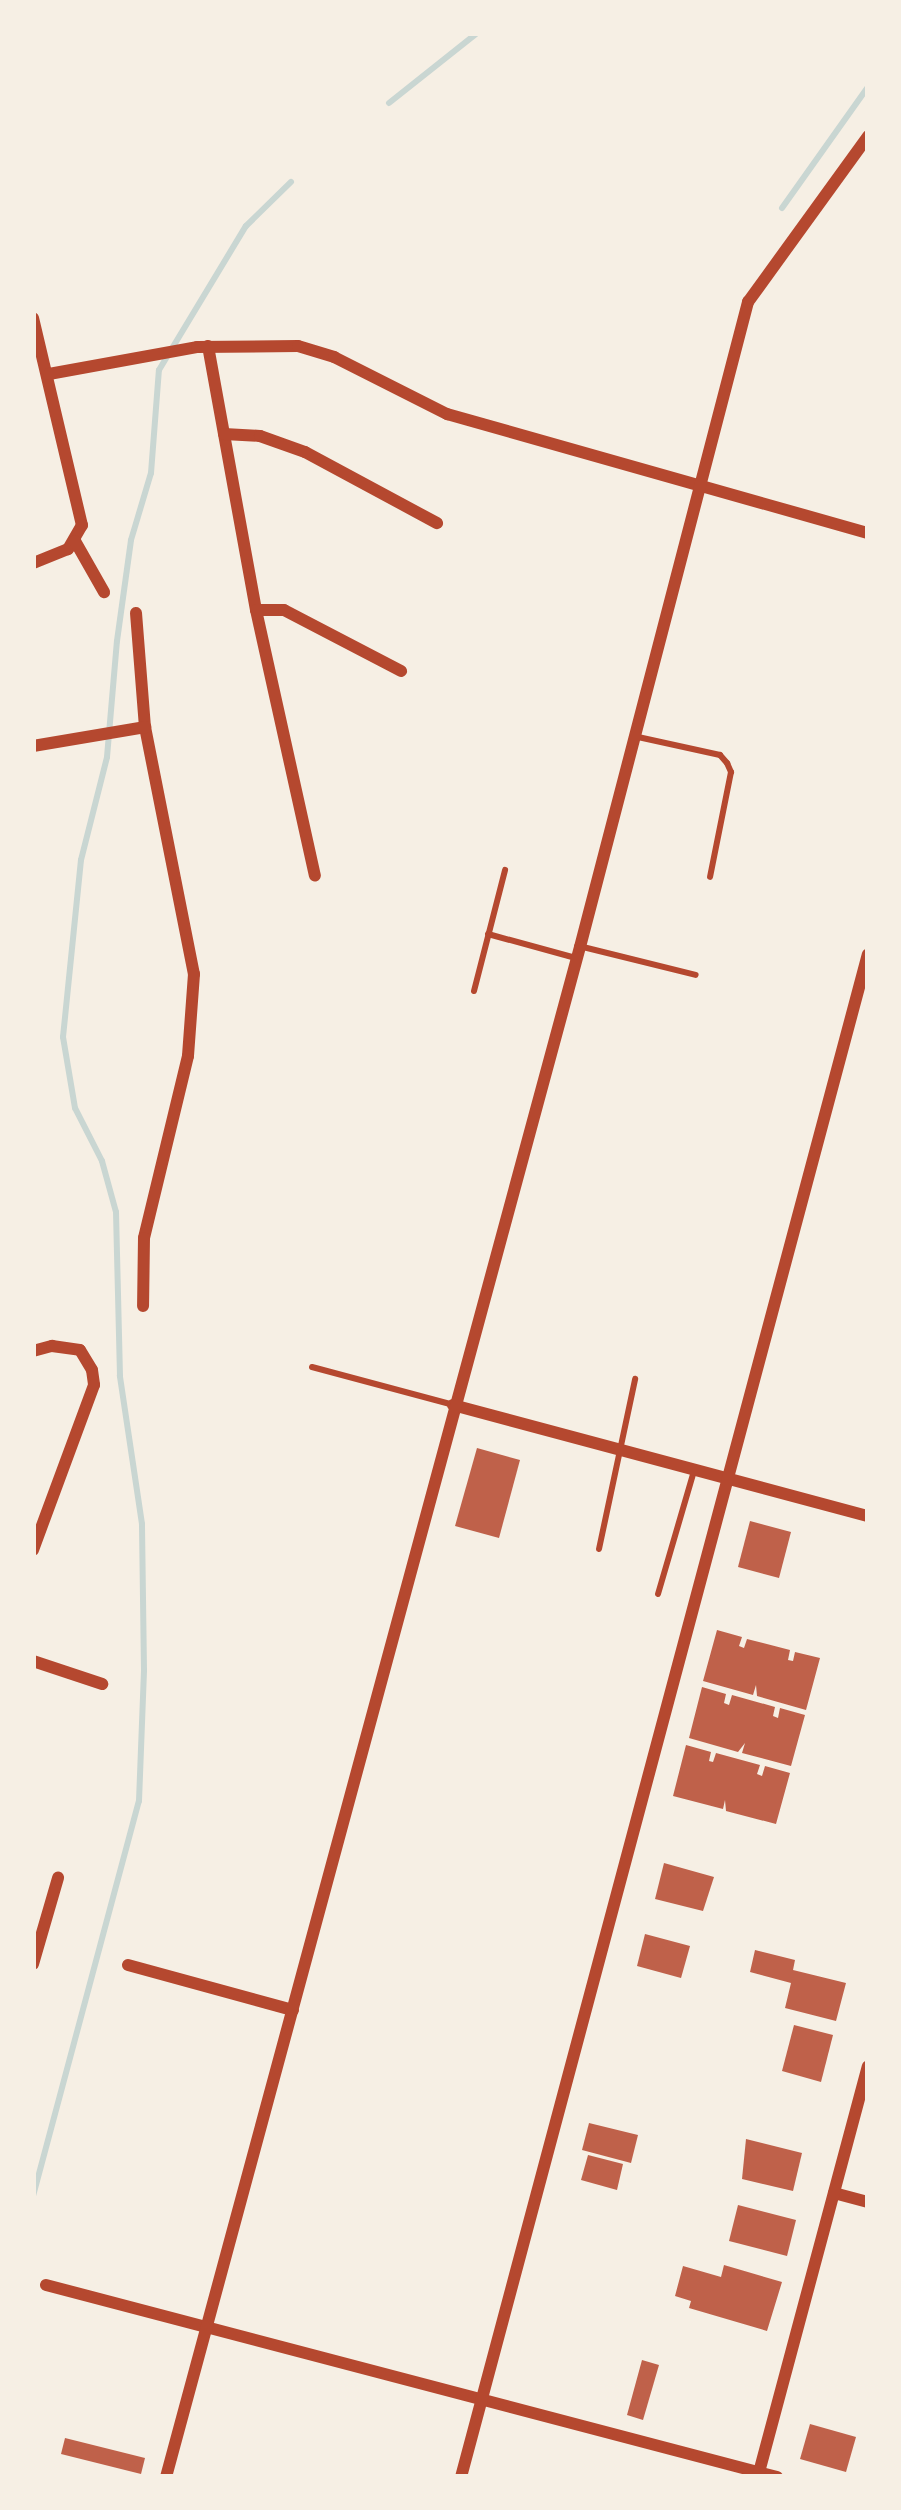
<!DOCTYPE html>
<style>
body{margin:0}
#map{position:relative;width:901px;height:2510px;overflow:hidden;background:#f6efe4;font-family:"Public Sans",sans-serif}
div>[style]{position:absolute}
[style*='--x']{left:calc(var(--x)*1px);top:calc(var(--y)*1px);width:calc(var(--w)*1px);rotate:calc(var(--a)*1deg)}
.stream>*{height:6px;margin:-3px;padding:0 3px;transform-origin:3px;border-radius:3px;background:#c9d6d2}
.building>*{inset:0;background:#bf614a}
.service>*{height:6px;margin:-3px;padding:0 3px;transform-origin:3px;border-radius:3px;background:#b5482f}
.minor>*{height:12px;margin:-6px;padding:0 6px;transform-origin:6px;border-radius:6px;background:#b5482f}
span{translate:-50% -50%;white-space:nowrap;text-align:center;line-height:1.15;-webkit-text-stroke:9px #f6efe4;paint-order:stroke}
.frame{position:absolute;inset:0;border:36px solid #f6efe4;pointer-events:none}
</style>
<div id="map">
<div class="stream">
<div style="--x:389;--y:103;--w:112;--a:-38.5"></div>
<div style="--x:782;--y:208;--w:148;--a:-54.6"></div>
<div style="--x:33;--y:2196;--w:409;--a:-75"></div>
<div style="--x:139;--y:1801;--w:131;--a:-87.8"></div>
<div style="--x:144;--y:1670;--w:146;--a:-90.8"></div>
<div style="--x:142;--y:1524;--w:150;--a:-98.5"></div>
<div style="--x:120;--y:1376;--w:164;--a:-91.4"></div>
<div style="--x:116;--y:1212;--w:53;--a:-105.4"></div>
<div style="--x:102;--y:1161;--w:59;--a:-117"></div>
<div style="--x:75;--y:1108;--w:72;--a:-99.6"></div>
<div style="--x:63;--y:1037;--w:178;--a:-84.2"></div>
<div style="--x:81;--y:860;--w:106;--a:-75.8"></div>
<div style="--x:107;--y:757;--w:116;--a:-85.1"></div>
<div style="--x:117;--y:641;--w:102;--a:-82.1"></div>
<div style="--x:131;--y:540;--w:70;--a:-73.4"></div>
<div style="--x:151;--y:473;--w:103;--a:-85.6"></div>
<div style="--x:159;--y:370;--w:168;--a:-58.9"></div>
<div style="--x:246;--y:226;--w:63;--a:-44.4"></div>
</div>
<div class="building">
<div style="clip-path:polygon(477px 1448px,520px 1460px,499px 1538px,455px 1526px)"></div>
<div style="clip-path:polygon(750px 1521px,791px 1532px,779px 1578px,738px 1567px)"></div>
<div style="clip-path:polygon(717px 1630px,742px 1637px,739px 1646px,744px 1648px,747px 1639px,790px 1650px,788px 1660px,793px 1661px,795px 1652px,820px 1658px,806px 1710px,757px 1696px,756px 1685px,753px 1695px,703px 1681px)"></div>
<div style="clip-path:polygon(702px 1687px,726px 1694px,724px 1703px,729px 1705px,732px 1695px,775px 1707px,773px 1716px,778px 1718px,780px 1708px,805px 1715px,791px 1766px,742px 1753px,745px 1743px,738px 1752px,689px 1738px)"></div>
<div style="clip-path:polygon(686px 1745px,711px 1752px,709px 1761px,713px 1762px,716px 1753px,760px 1765px,757px 1774px,762px 1776px,765px 1766px,790px 1773px,776px 1824px,726px 1811px,725px 1800px,723px 1809px,673px 1796px)"></div>
<div style="clip-path:polygon(664px 1863px,714px 1877px,703px 1911px,655px 1899px)"></div>
<div style="clip-path:polygon(645px 1934px,690px 1946px,681px 1978px,637px 1966px)"></div>
<div style="clip-path:polygon(755px 1950px,795px 1960px,793px 1970px,846px 1983px,836px 2021px,785px 2008px,791px 1983px,750px 1972px)"></div>
<div style="clip-path:polygon(794px 2025px,833px 2035px,821px 2082px,782px 2071px)"></div>
<div style="clip-path:polygon(589px 2123px,638px 2135px,631px 2163px,582px 2150px)"></div>
<div style="clip-path:polygon(746px 2139px,802px 2153px,793px 2191px,742px 2179px)"></div>
<div style="clip-path:polygon(588px 2155px,623px 2164px,617px 2190px,581px 2180px)"></div>
<div style="clip-path:polygon(738px 2205px,796px 2220px,787px 2256px,729px 2241px)"></div>
<div style="clip-path:polygon(724px 2265px,782px 2282px,767px 2331px,689px 2308px,691px 2301px,675px 2296px,683px 2266px,721px 2277px)"></div>
<div style="clip-path:polygon(642px 2360px,659px 2365px,643px 2420px,627px 2415px)"></div>
<div style="clip-path:polygon(810px 2424px,856px 2437px,846px 2472px,800px 2459px)"></div>
<div style="clip-path:polygon(65px 2438px,145px 2458px,141px 2474px,61px 2454px)"></div>
</div>
<div class="service">
<div style="--x:638;--y:737;--w:84;--a:12.4"></div>
<div style="--x:720;--y:755;--w:11;--a:49"></div>
<div style="--x:727;--y:763;--w:10;--a:66"></div>
<div style="--x:731;--y:772;--w:107;--a:101.3"></div>
<div style="--x:488;--y:934;--w:91;--a:15.3"></div>
<div style="--x:583;--y:947;--w:116;--a:13.9"></div>
<div style="--x:474;--y:991;--w:125;--a:-75.6"></div>
<div style="--x:312;--y:1367;--w:143;--a:15"></div>
<div style="--x:599;--y:1549;--w:174;--a:-78"></div>
<div style="--x:658;--y:1594;--w:128;--a:-73.7"></div>
</div>
<div class="minor">
<div style="--x:33;--y:318;--w:213;--a:76.7"></div>
<div style="--x:82;--y:525;--w:28;--a:120"></div>
<div style="--x:68;--y:549;--w:38;--a:158"></div>
<div style="--x:208;--y:346;--w:268;--a:79.7"></div>
<div style="--x:256;--y:610;--w:272;--a:77.5"></div>
<div style="--x:49;--y:374;--w:150;--a:-10.3"></div>
<div style="--x:197;--y:347;--w:101;--a:-0.6"></div>
<div style="--x:298;--y:346;--w:38;--a:17"></div>
<div style="--x:334;--y:357;--w:127;--a:26.8"></div>
<div style="--x:447;--y:414;--w:437;--a:15.8"></div>
<div style="--x:224;--y:434;--w:36;--a:3"></div>
<div style="--x:260;--y:436;--w:48;--a:19.6"></div>
<div style="--x:305;--y:452;--w:150;--a:28.3"></div>
<div style="--x:75;--y:541;--w:59;--a:60.4"></div>
<div style="--x:256;--y:610;--w:28;--a:0"></div>
<div style="--x:284;--y:610;--w:132;--a:27.5"></div>
<div style="--x:136;--y:613;--w:114;--a:85.5"></div>
<div style="--x:145;--y:727;--w:252;--a:78.8"></div>
<div style="--x:194;--y:974;--w:82;--a:94.2"></div>
<div style="--x:188;--y:1056;--w:187;--a:103.6"></div>
<div style="--x:144;--y:1238;--w:68;--a:90.8"></div>
<div style="--x:33;--y:746;--w:114;--a:-9.6"></div>
<div style="--x:33;--y:1351;--w:20;--a:-15"></div>
<div style="--x:52;--y:1346;--w:28;--a:8"></div>
<div style="--x:80;--y:1350;--w:23;--a:59"></div>
<div style="--x:92;--y:1370;--w:15;--a:82"></div>
<div style="--x:94;--y:1385;--w:176;--a:110.3"></div>
<div style="--x:453;--y:1405;--w:430;--a:15"></div>
<div style="--x:33;--y:1661;--w:73;--a:18.4"></div>
<div style="--x:33;--y:1964;--w:90;--a:-73.8"></div>
<div style="--x:128;--y:1965;--w:171;--a:15.3"></div>
<div style="--x:834;--y:2193;--w:35;--a:15"></div>
<div style="--x:46;--y:2285;--w:756;--a:14.72"></div>
<div style="--x:758;--y:2476;--w:424;--a:-75"></div>
<div style="--x:166;--y:2477;--w:1585;--a:-74.86"></div>
<div style="--x:580;--y:947;--w:667;--a:-75.4"></div>
<div style="--x:748;--y:302;--w:205;--a:-54.1"></div>
<div style="--x:461;--y:2477;--w:1576;--a:-75.04"></div>
</div>
<div class="frame"></div>
</div>
